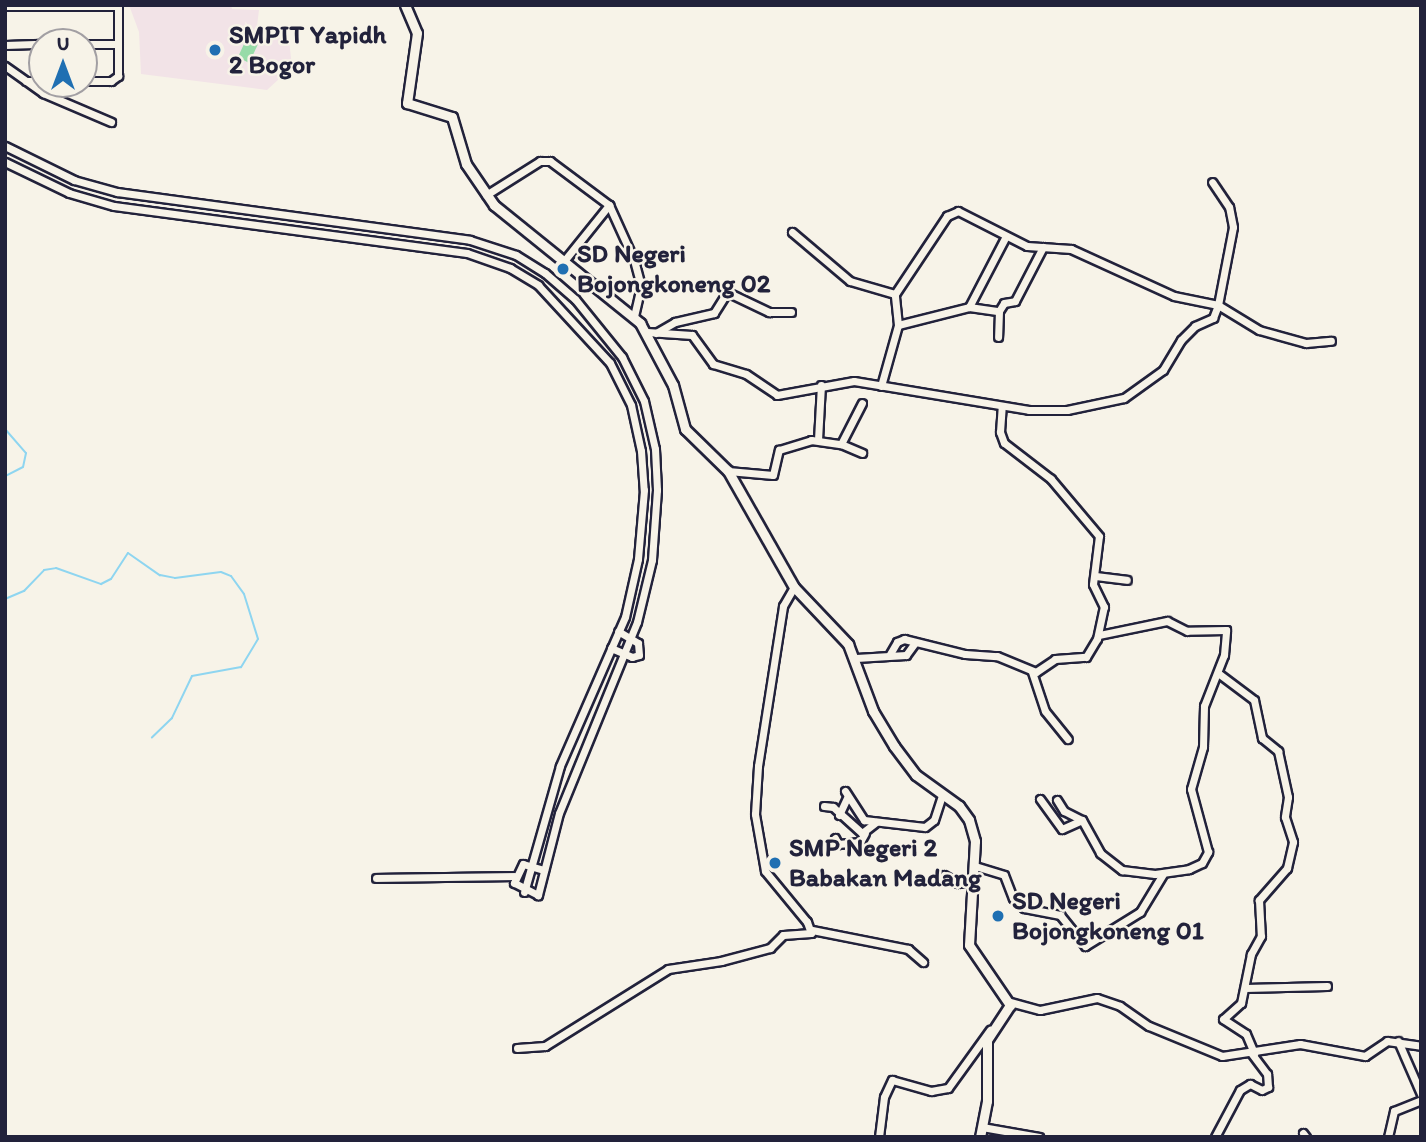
<!DOCTYPE html>
<style>
body{margin:0}
#map{position:relative;width:1426px;height:1142px;overflow:hidden;background:#f7f3e8;font-family:Itim,sans-serif}
div>[style]{position:absolute}
[style*='--x']{left:calc(var(--x)*1px);top:calc(var(--y)*1px);width:calc(var(--w)*1px);rotate:calc(var(--a)*1deg)}
.built>*{inset:0;background:#f2e3e7}
.green>*{inset:0;background:#97dba8}
.stream>*{height:2px;margin:-1px;padding:0 1px;transform-origin:1px;border-radius:1px;background:#8ed5f0}
.roads{filter:drop-shadow(2px 0 #22223b) drop-shadow(-2px 0 #22223b) drop-shadow(0 2px #22223b) drop-shadow(0 -2px #22223b)}
.minor>*{height:7px;margin:-3.5px;padding:0 3.5px;transform-origin:3.5px;border-radius:3.5px;background:#f7f3e8}
.tertiary>*{height:9px;margin:-4.5px;padding:0 4.5px;transform-origin:4.5px;border-radius:4.5px;background:#f7f3e8}
.dots>*{width:19px;height:19px;translate:-50% -50%;box-sizing:border-box;border:4px solid #f7f3e8;border-radius:50%}
span{translate:-50% -50%;white-space:nowrap;text-align:center;line-height:1.15;-webkit-text-stroke:5px #f7f3e8;paint-order:stroke}
.poi-label{font-size:26px;color:#22223b;font-weight:700}
.left{translate:0 -50%;text-align:left}
.frame{position:absolute;inset:0;border:7px solid #22223b;pointer-events:none}
.north{position:absolute;left:28px;top:28px;width:70px;height:70px;box-sizing:border-box;background:#f7f3e8;border:2px solid #a29fa3;border-radius:50%;rotate:0deg;font-size:19px;font-weight:700;line-height:28px;text-align:center;color:#22223b}
.north::after{content:'';display:block;margin:auto;width:24px;height:32px;background:#1f6fb2;clip-path:polygon(50% 0,100% 100%,50% 72%,0 100%)}
</style>
<div id="map">
<div class="built">
<div style="clip-path:polygon(129px 5px,231px 5px,232px 9px,259px 10px,257px 26px,263px 33px,288px 31px,292px 67px,267px 90px,141px 74px,139px 32px)"></div>
</div>
<div class="green">
<div style="clip-path:polygon(250px 31px,262px 36px,249px 63px,238px 57px)"></div>
</div>
<div class="stream">
<div style="--x:5;--y:429;--w:32;--a:49"></div>
<div style="--x:26;--y:453;--w:14;--a:102"></div>
<div style="--x:23;--y:467;--w:20;--a:153"></div>
<div style="--x:5;--y:560;--w:1;--a:90"></div>
<div style="--x:5;--y:599;--w:21;--a:-23"></div>
<div style="--x:24;--y:591;--w:29;--a:-46"></div>
<div style="--x:44;--y:570;--w:12;--a:-9"></div>
<div style="--x:56;--y:568;--w:48;--a:19.6"></div>
<div style="--x:101;--y:584;--w:11;--a:-27"></div>
<div style="--x:111;--y:579;--w:31;--a:-57"></div>
<div style="--x:128;--y:553;--w:39;--a:35"></div>
<div style="--x:160;--y:575;--w:15;--a:11"></div>
<div style="--x:175;--y:578;--w:46;--a:-7.4"></div>
<div style="--x:221;--y:572;--w:11;--a:22"></div>
<div style="--x:231;--y:576;--w:22;--a:54"></div>
<div style="--x:244;--y:594;--w:47;--a:72.7"></div>
<div style="--x:258;--y:639;--w:33;--a:121"></div>
<div style="--x:241;--y:667;--w:50;--a:169.6"></div>
<div style="--x:192;--y:676;--w:47;--a:115.5"></div>
<div style="--x:172;--y:718;--w:28;--a:136"></div>
</div>
<div class="roads">
<div class="minor">
<div style="--x:5;--y:6;--w:113;--a:0"></div>
<div style="--x:84;--y:44;--w:34;--a:0"></div>
<div style="--x:5;--y:45;--w:37;--a:-2"></div>
<div style="--x:5;--y:66;--w:47;--a:35.4"></div>
<div style="--x:43;--y:93;--w:74;--a:23.1"></div>
<div style="--x:26;--y:81;--w:16;--a:0"></div>
<div style="--x:84;--y:81;--w:27;--a:0"></div>
<div style="--x:111;--y:81;--w:9;--a:-36"></div>
<div style="--x:118;--y:76;--w:71;--a:-90"></div>
<div style="--x:5;--y:146;--w:77;--a:26.2"></div>
<div style="--x:74;--y:180;--w:45;--a:15.6"></div>
<div style="--x:117;--y:192;--w:356;--a:7.7"></div>
<div style="--x:470;--y:240;--w:48;--a:18.1"></div>
<div style="--x:516;--y:255;--w:34;--a:32"></div>
<div style="--x:545;--y:273;--w:40;--a:41"></div>
<div style="--x:575;--y:299;--w:75;--a:51"></div>
<div style="--x:622;--y:357;--w:49;--a:63.4"></div>
<div style="--x:644;--y:401;--w:49;--a:77.1"></div>
<div style="--x:655;--y:449;--w:41;--a:87.2"></div>
<div style="--x:657;--y:490;--w:70;--a:94.1"></div>
<div style="--x:652;--y:560;--w:64;--a:103.6"></div>
<div style="--x:637;--y:622;--w:206;--a:112.2"></div>
<div style="--x:559;--y:813;--w:85;--a:104.4"></div>
<div style="--x:538;--y:895;--w:27;--a:-153"></div>
<div style="--x:514;--y:883;--w:21;--a:-65"></div>
<div style="--x:523;--y:864;--w:22;--a:16"></div>
<div style="--x:5;--y:162;--w:71;--a:25.8"></div>
<div style="--x:69;--y:193;--w:47;--a:16.1"></div>
<div style="--x:114;--y:206;--w:356;--a:7.6"></div>
<div style="--x:467;--y:253;--w:46;--a:19.2"></div>
<div style="--x:510;--y:268;--w:33;--a:31"></div>
<div style="--x:538;--y:285;--w:106;--a:47.3"></div>
<div style="--x:610;--y:363;--w:47;--a:63.4"></div>
<div style="--x:631;--y:405;--w:47;--a:77.7"></div>
<div style="--x:641;--y:451;--w:39;--a:86"></div>
<div style="--x:644;--y:490;--w:69;--a:95"></div>
<div style="--x:638;--y:559;--w:59;--a:102.6"></div>
<div style="--x:625;--y:617;--w:163;--a:113.6"></div>
<div style="--x:560;--y:766;--w:131;--a:105.9"></div>
<div style="--x:486;--y:195;--w:64;--a:-32.2"></div>
<div style="--x:540;--y:161;--w:10;--a:0"></div>
<div style="--x:550;--y:161;--w:74;--a:36.7"></div>
<div style="--x:609;--y:205;--w:60;--a:65.6"></div>
<div style="--x:634;--y:260;--w:27;--a:75"></div>
<div style="--x:641;--y:286;--w:32;--a:103"></div>
<div style="--x:792;--y:232;--w:76;--a:40.2"></div>
<div style="--x:850;--y:281;--w:47;--a:16.1"></div>
<div style="--x:564;--y:261;--w:72;--a:-51.2"></div>
<div style="--x:969;--y:307;--w:30;--a:8"></div>
<div style="--x:999;--y:311;--w:26;--a:92"></div>
<div style="--x:999;--y:311;--w:9;--a:-58"></div>
<div style="--x:1004;--y:303;--w:11;--a:-10"></div>
<div style="--x:1015;--y:301;--w:61;--a:-62.6"></div>
<div style="--x:898;--y:325;--w:73;--a:-14.2"></div>
<div style="--x:969;--y:307;--w:80;--a:-62.5"></div>
<div style="--x:647;--y:332;--w:45;--a:3.8"></div>
<div style="--x:692;--y:335;--w:36;--a:54"></div>
<div style="--x:713;--y:364;--w:34;--a:17"></div>
<div style="--x:746;--y:374;--w:37;--a:34"></div>
<div style="--x:777;--y:395;--w:78;--a:-10.3"></div>
<div style="--x:854;--y:381;--w:177;--a:9.4"></div>
<div style="--x:1029;--y:410;--w:38;--a:0"></div>
<div style="--x:1067;--y:410;--w:58;--a:-11.9"></div>
<div style="--x:1124;--y:398;--w:48;--a:-35.7"></div>
<div style="--x:1163;--y:370;--w:35;--a:-59"></div>
<div style="--x:1181;--y:340;--w:20;--a:-45"></div>
<div style="--x:1195;--y:326;--w:20;--a:-24"></div>
<div style="--x:1213;--y:318;--w:14;--a:-69"></div>
<div style="--x:1218;--y:305;--w:48;--a:31.4"></div>
<div style="--x:1259;--y:330;--w:49;--a:15.5"></div>
<div style="--x:1306;--y:343;--w:25;--a:-5"></div>
<div style="--x:656;--y:333;--w:22;--a:-30"></div>
<div style="--x:675;--y:322;--w:40;--a:-13"></div>
<div style="--x:714;--y:313;--w:25;--a:-58"></div>
<div style="--x:727;--y:292;--w:47;--a:25.5"></div>
<div style="--x:769;--y:312;--w:22;--a:0"></div>
<div style="--x:881;--y:386;--w:63;--a:-74.4"></div>
<div style="--x:898;--y:325;--w:31;--a:-96"></div>
<div style="--x:895;--y:294;--w:94;--a:-56.3"></div>
<div style="--x:947;--y:216;--w:12;--a:-24"></div>
<div style="--x:958;--y:211;--w:77;--a:26.9"></div>
<div style="--x:1027;--y:246;--w:44;--a:3.9"></div>
<div style="--x:1071;--y:249;--w:113;--a:24.5"></div>
<div style="--x:1174;--y:296;--w:45;--a:11.6"></div>
<div style="--x:1218;--y:305;--w:79;--a:-79.1"></div>
<div style="--x:1233;--y:227;--w:20;--a:-101"></div>
<div style="--x:1229;--y:207;--w:30;--a:-124"></div>
<div style="--x:818;--y:440;--w:55;--a:-86.9"></div>
<div style="--x:841;--y:444;--w:46;--a:-62.9"></div>
<div style="--x:728;--y:471;--w:45;--a:5.1"></div>
<div style="--x:773;--y:475;--w:26;--a:-77"></div>
<div style="--x:779;--y:450;--w:34;--a:-17"></div>
<div style="--x:811;--y:440;--w:30;--a:8"></div>
<div style="--x:841;--y:444;--w:23;--a:23"></div>
<div style="--x:1095;--y:576;--w:32;--a:7"></div>
<div style="--x:611;--y:648;--w:23;--a:23"></div>
<div style="--x:632;--y:657;--w:7;--a:-16"></div>
<div style="--x:639;--y:655;--w:12;--a:-95"></div>
<div style="--x:638;--y:643;--w:23;--a:-149"></div>
<div style="--x:890;--y:654;--w:14;--a:-60"></div>
<div style="--x:897;--y:642;--w:8;--a:-23"></div>
<div style="--x:904;--y:639;--w:63;--a:13.8"></div>
<div style="--x:965;--y:654;--w:32;--a:4"></div>
<div style="--x:997;--y:656;--w:42;--a:22.3"></div>
<div style="--x:1036;--y:672;--w:23;--a:-34"></div>
<div style="--x:1055;--y:659;--w:31;--a:-4"></div>
<div style="--x:1086;--y:657;--w:21;--a:-59"></div>
<div style="--x:1097;--y:639;--w:33;--a:-78"></div>
<div style="--x:1104;--y:607;--w:25;--a:-116"></div>
<div style="--x:1093;--y:584;--w:48;--a:-82.9"></div>
<div style="--x:1099;--y:536;--w:75;--a:-130.1"></div>
<div style="--x:1051;--y:479;--w:59;--a:-142.5"></div>
<div style="--x:1004;--y:443;--w:12;--a:-110"></div>
<div style="--x:1000;--y:432;--w:26;--a:-86"></div>
<div style="--x:856;--y:658;--w:50;--a:-3.4"></div>
<div style="--x:906;--y:655;--w:14;--a:-54"></div>
<div style="--x:1032;--y:672;--w:41;--a:71.6"></div>
<div style="--x:1045;--y:711;--w:36;--a:51"></div>
<div style="--x:1218;--y:673;--w:45;--a:36.9"></div>
<div style="--x:1254;--y:700;--w:39;--a:78"></div>
<div style="--x:1262;--y:738;--w:21;--a:39"></div>
<div style="--x:1278;--y:751;--w:47;--a:77.7"></div>
<div style="--x:1288;--y:797;--w:20;--a:99"></div>
<div style="--x:1285;--y:817;--w:26;--a:72"></div>
<div style="--x:1293;--y:842;--w:27;--a:103"></div>
<div style="--x:1287;--y:868;--w:43;--a:131.2"></div>
<div style="--x:1259;--y:900;--w:36;--a:87"></div>
<div style="--x:1261;--y:936;--w:21;--a:119"></div>
<div style="--x:1251;--y:954;--w:50;--a:101.5"></div>
<div style="--x:1241;--y:1003;--w:24;--a:138"></div>
<div style="--x:1223;--y:1019;--w:27;--a:33"></div>
<div style="--x:1246;--y:1034;--w:21;--a:67"></div>
<div style="--x:845;--y:791;--w:35;--a:57"></div>
<div style="--x:864;--y:820;--w:61;--a:6.5"></div>
<div style="--x:925;--y:827;--w:11;--a:-38"></div>
<div style="--x:934;--y:820;--w:25;--a:-72"></div>
<div style="--x:1040;--y:799;--w:37;--a:54"></div>
<div style="--x:1062;--y:829;--w:22;--a:-24"></div>
<div style="--x:1057;--y:800;--w:13;--a:58"></div>
<div style="--x:1064;--y:811;--w:20;--a:27"></div>
<div style="--x:1082;--y:820;--w:38;--a:61"></div>
<div style="--x:1100;--y:853;--w:28;--a:38"></div>
<div style="--x:1122;--y:870;--w:33;--a:7"></div>
<div style="--x:1155;--y:874;--w:34;--a:-8"></div>
<div style="--x:1189;--y:869;--w:14;--a:-25"></div>
<div style="--x:1202;--y:863;--w:13;--a:-61"></div>
<div style="--x:1208;--y:852;--w:65;--a:-105.1"></div>
<div style="--x:1191;--y:789;--w:44;--a:-74.1"></div>
<div style="--x:1203;--y:747;--w:41;--a:-88.6"></div>
<div style="--x:1204;--y:706;--w:55;--a:-68.6"></div>
<div style="--x:1224;--y:655;--w:25;--a:-85"></div>
<div style="--x:1226;--y:630;--w:39;--a:179"></div>
<div style="--x:1187;--y:631;--w:22;--a:-153"></div>
<div style="--x:1167;--y:621;--w:69;--a:168.4"></div>
<div style="--x:824;--y:806;--w:9;--a:6"></div>
<div style="--x:833;--y:807;--w:39;--a:42"></div>
<div style="--x:862;--y:833;--w:18;--a:-38"></div>
<div style="--x:839;--y:815;--w:19;--a:-65"></div>
<div style="--x:835;--y:838;--w:7;--a:63"></div>
<div style="--x:838;--y:844;--w:22;--a:-5"></div>
<div style="--x:860;--y:842;--w:10;--a:-61"></div>
<div style="--x:975;--y:866;--w:30;--a:17"></div>
<div style="--x:1004;--y:875;--w:25;--a:69"></div>
<div style="--x:1013;--y:898;--w:15;--a:42"></div>
<div style="--x:1024;--y:908;--w:37;--a:11"></div>
<div style="--x:1060;--y:915;--w:40;--a:51"></div>
<div style="--x:1085;--y:946;--w:65;--a:-31.7"></div>
<div style="--x:1140;--y:912;--w:44;--a:-58.8"></div>
<div style="--x:944;--y:875;--w:16;--a:30"></div>
<div style="--x:958;--y:883;--w:15;--a:-4"></div>
<div style="--x:376;--y:878;--w:138;--a:-0.8"></div>
<div style="--x:812;--y:930;--w:98;--a:11.2"></div>
<div style="--x:908;--y:949;--w:20;--a:41"></div>
<div style="--x:1245;--y:988;--w:82;--a:-1.4"></div>
<div style="--x:1010;--y:1002;--w:31;--a:15"></div>
<div style="--x:1040;--y:1010;--w:58;--a:-11.9"></div>
<div style="--x:1097;--y:998;--w:24;--a:19"></div>
<div style="--x:1120;--y:1006;--w:35;--a:35"></div>
<div style="--x:1149;--y:1026;--w:79;--a:22.3"></div>
<div style="--x:1222;--y:1056;--w:79;--a:-8.7"></div>
<div style="--x:1300;--y:1044;--w:66;--a:10.5"></div>
<div style="--x:1365;--y:1056;--w:27;--a:-34"></div>
<div style="--x:1387;--y:1041;--w:34;--a:8"></div>
<div style="--x:1398;--y:1041;--w:58;--a:66.5"></div>
<div style="--x:517;--y:1048;--w:28;--a:-4"></div>
<div style="--x:545;--y:1046;--w:145;--a:-32"></div>
<div style="--x:668;--y:969;--w:54;--a:-8.6"></div>
<div style="--x:721;--y:961;--w:51;--a:-14.9"></div>
<div style="--x:770;--y:948;--w:18;--a:-45"></div>
<div style="--x:783;--y:935;--w:28;--a:-4"></div>
<div style="--x:811;--y:933;--w:12;--a:-110"></div>
<div style="--x:807;--y:922;--w:66;--a:-129.5"></div>
<div style="--x:765;--y:871;--w:58;--a:-100"></div>
<div style="--x:755;--y:814;--w:48;--a:-86.4"></div>
<div style="--x:758;--y:766;--w:162;--a:-81.1"></div>
<div style="--x:783;--y:606;--w:22;--a:-60"></div>
<div style="--x:982;--y:1127;--w:58;--a:10"></div>
<div style="--x:1303;--y:1133;--w:5;--a:53"></div>
<div style="--x:879;--y:1137;--w:40;--a:-82.9"></div>
<div style="--x:884;--y:1097;--w:19;--a:-65"></div>
<div style="--x:892;--y:1080;--w:41;--a:15.8"></div>
<div style="--x:931;--y:1091;--w:17;--a:-10"></div>
<div style="--x:948;--y:1088;--w:72;--a:-54.1"></div>
<div style="--x:1215;--y:1137;--w:53;--a:-62"></div>
<div style="--x:1240;--y:1090;--w:12;--a:-31"></div>
<div style="--x:1250;--y:1084;--w:13;--a:27"></div>
<div style="--x:1262;--y:1090;--w:7;--a:-27"></div>
<div style="--x:1268;--y:1087;--w:13;--a:-94"></div>
<div style="--x:1267;--y:1074;--w:26;--a:-127"></div>
<div style="--x:1388;--y:1137;--w:27;--a:-77"></div>
<div style="--x:1394;--y:1111;--w:29;--a:-22"></div>
</div>
<div class="tertiary">
<div style="--x:405;--y:5;--w:30;--a:67"></div>
<div style="--x:417;--y:33;--w:71;--a:98.1"></div>
<div style="--x:407;--y:103;--w:47;--a:17.3"></div>
<div style="--x:452;--y:117;--w:49;--a:73.4"></div>
<div style="--x:466;--y:164;--w:50;--a:55.7"></div>
<div style="--x:494;--y:205;--w:188;--a:38.9"></div>
<div style="--x:640;--y:323;--w:70;--a:62"></div>
<div style="--x:673;--y:385;--w:46;--a:74.7"></div>
<div style="--x:685;--y:429;--w:60;--a:44.3"></div>
<div style="--x:728;--y:471;--w:133;--a:60.4"></div>
<div style="--x:794;--y:587;--w:79;--a:46.5"></div>
<div style="--x:848;--y:644;--w:72;--a:69.5"></div>
<div style="--x:873;--y:711;--w:41;--a:59"></div>
<div style="--x:894;--y:746;--w:36;--a:53"></div>
<div style="--x:916;--y:775;--w:53;--a:35.8"></div>
<div style="--x:959;--y:806;--w:17;--a:54"></div>
<div style="--x:969;--y:820;--w:22;--a:74"></div>
<div style="--x:975;--y:841;--w:104;--a:93.3"></div>
<div style="--x:969;--y:945;--w:73;--a:55.7"></div>
<div style="--x:1010;--y:1005;--w:42;--a:123.3"></div>
<div style="--x:987;--y:1040;--w:61;--a:90"></div>
<div style="--x:987;--y:1101;--w:37;--a:101"></div>
</div>
</div>
<div class="dots">
<div style="left:215px;top:50px;background:#1f6fb2"></div>
<div style="left:563px;top:269px;background:#1f6fb2"></div>
<div style="left:775px;top:863px;background:#1f6fb2"></div>
<div style="left:998px;top:916px;background:#1f6fb2"></div>
</div>
<div class="poi-label">
<span class="left" style="left:229px;top:50px">SMPIT Yapidh<br>2 Bogor</span>
<span class="left" style="left:577px;top:269px">SD Negeri<br>Bojongkoneng 02</span>
<span class="left" style="left:789px;top:863px">SMP Negeri 2<br>Babakan Madang</span>
<span class="left" style="left:1012px;top:916px">SD Negeri<br>Bojongkoneng 01</span>
</div>
<div class="frame"></div>
<div class="north">U</div>
</div>
